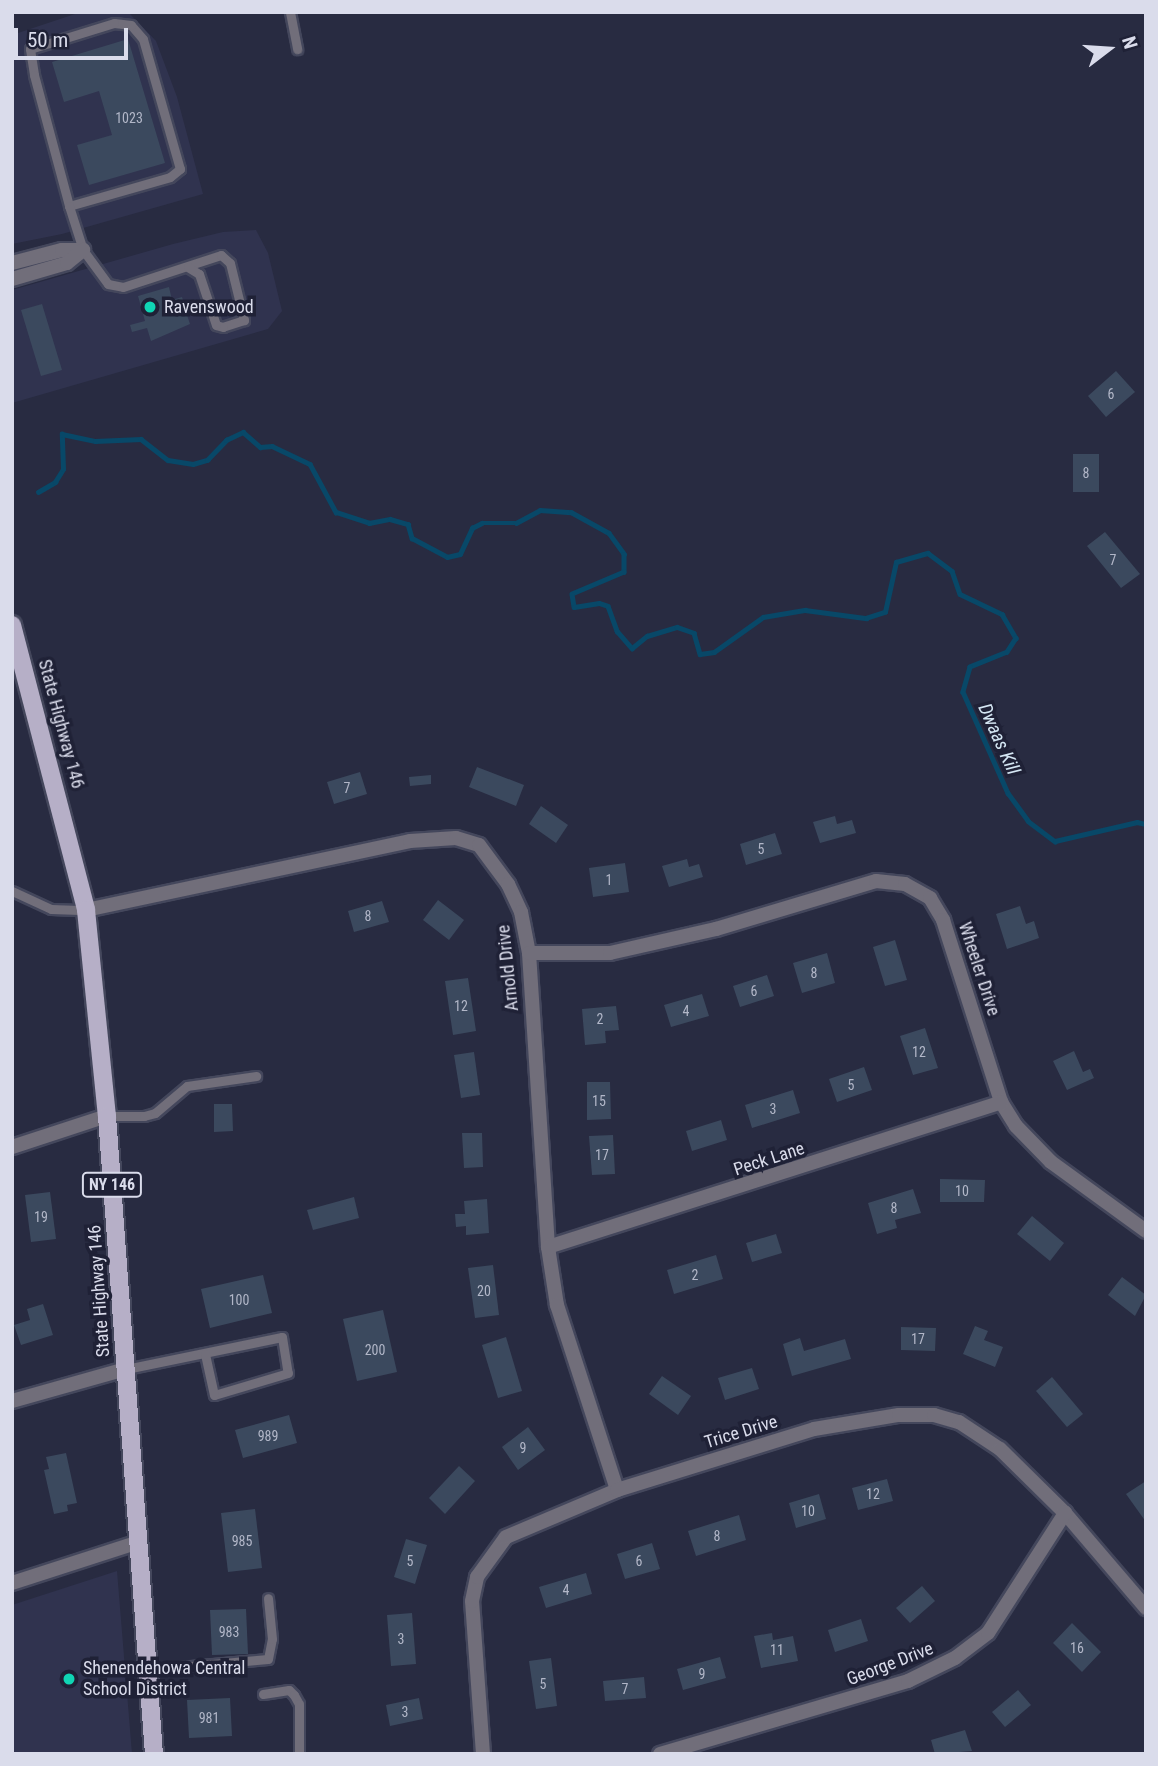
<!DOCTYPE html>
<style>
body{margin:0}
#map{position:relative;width:1158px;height:1766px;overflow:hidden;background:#282b41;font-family:"Roboto Condensed",sans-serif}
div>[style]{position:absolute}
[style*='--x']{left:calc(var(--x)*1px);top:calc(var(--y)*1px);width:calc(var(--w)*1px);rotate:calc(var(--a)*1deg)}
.built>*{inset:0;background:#30334f}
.stream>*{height:4.5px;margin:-2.25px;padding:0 2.25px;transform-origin:2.25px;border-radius:2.25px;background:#084868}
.building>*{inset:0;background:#3b495e}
.roads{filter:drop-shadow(2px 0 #44475c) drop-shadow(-2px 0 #44475c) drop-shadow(0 2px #44475c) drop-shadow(0 -2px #44475c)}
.lane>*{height:9px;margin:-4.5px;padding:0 4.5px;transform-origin:4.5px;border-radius:4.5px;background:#716e7a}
.street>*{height:14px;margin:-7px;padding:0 7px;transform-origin:7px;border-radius:7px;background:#716e7a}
.primary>*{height:18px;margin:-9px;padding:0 9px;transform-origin:9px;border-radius:9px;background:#b6afc7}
.dots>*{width:19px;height:19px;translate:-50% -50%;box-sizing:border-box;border:4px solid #1f2136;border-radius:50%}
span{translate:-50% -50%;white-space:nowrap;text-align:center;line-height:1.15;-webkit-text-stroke:7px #1f2136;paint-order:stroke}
.number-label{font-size:14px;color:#b2b7c8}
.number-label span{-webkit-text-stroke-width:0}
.shield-label span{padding:2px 5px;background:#1f2136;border:2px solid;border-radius:5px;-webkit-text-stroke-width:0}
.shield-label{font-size:16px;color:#dadceb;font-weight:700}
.poi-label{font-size:18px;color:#dadceb}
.left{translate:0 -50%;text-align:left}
.street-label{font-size:18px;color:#dadceb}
.water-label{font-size:19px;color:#d4e6f3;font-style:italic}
.frame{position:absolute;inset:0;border:14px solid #dadceb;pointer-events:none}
.north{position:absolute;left:1074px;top:14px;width:70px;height:70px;-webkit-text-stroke:5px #1f2136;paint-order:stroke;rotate:73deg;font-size:19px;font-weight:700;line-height:28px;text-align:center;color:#dadceb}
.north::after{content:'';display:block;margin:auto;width:24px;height:32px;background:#dadceb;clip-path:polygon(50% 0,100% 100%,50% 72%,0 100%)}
.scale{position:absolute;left:14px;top:28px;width:114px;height:32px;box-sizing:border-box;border:4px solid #dadceb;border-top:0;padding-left:9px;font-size:21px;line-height:24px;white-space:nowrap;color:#dadceb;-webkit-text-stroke:5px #1f2136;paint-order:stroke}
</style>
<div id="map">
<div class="built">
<div style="clip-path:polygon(81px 12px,128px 12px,156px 41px,177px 97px,203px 194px,62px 234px,12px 244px,12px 35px)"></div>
<div style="clip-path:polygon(256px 230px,268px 253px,282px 311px,268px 329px,12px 403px,12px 290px,173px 244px,223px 232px)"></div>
<div style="clip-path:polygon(117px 1571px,132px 1754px,12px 1754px,12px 1605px)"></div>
</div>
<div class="stream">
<div style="--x:38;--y:492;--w:20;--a:-30"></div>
<div style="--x:55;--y:482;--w:15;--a:-58"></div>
<div style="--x:63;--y:469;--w:35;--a:-92"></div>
<div style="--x:62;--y:434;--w:34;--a:12"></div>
<div style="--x:95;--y:441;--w:46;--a:-2.5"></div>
<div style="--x:141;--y:439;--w:34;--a:38"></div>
<div style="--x:168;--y:460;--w:25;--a:9"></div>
<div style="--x:193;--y:464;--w:15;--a:-16"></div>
<div style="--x:207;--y:460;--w:28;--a:-46"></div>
<div style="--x:226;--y:440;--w:19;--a:-25"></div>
<div style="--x:243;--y:432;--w:23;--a:41"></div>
<div style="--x:260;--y:447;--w:12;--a:-5"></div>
<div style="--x:272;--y:446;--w:42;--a:25.3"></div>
<div style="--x:310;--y:464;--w:55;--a:61.6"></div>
<div style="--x:336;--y:512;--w:35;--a:18"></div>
<div style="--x:369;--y:523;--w:21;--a:-11"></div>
<div style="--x:390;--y:519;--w:19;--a:16"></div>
<div style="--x:408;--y:524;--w:15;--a:74"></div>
<div style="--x:412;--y:538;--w:40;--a:28"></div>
<div style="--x:447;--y:557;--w:13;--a:-13"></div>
<div style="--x:460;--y:554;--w:29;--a:-65"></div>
<div style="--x:472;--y:528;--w:11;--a:-27"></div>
<div style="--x:482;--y:523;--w:34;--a:0"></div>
<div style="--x:516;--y:523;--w:27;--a:-28"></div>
<div style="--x:540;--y:510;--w:31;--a:4"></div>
<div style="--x:571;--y:512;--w:43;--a:28.9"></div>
<div style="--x:609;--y:533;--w:26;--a:54"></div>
<div style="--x:624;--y:554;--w:18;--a:90"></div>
<div style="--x:624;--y:572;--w:56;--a:157.1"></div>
<div style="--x:572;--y:594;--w:13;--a:81"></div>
<div style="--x:574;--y:607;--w:25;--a:-9"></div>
<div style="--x:599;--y:603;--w:9;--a:18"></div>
<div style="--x:608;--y:606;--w:27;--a:70"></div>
<div style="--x:617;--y:631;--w:23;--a:49"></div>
<div style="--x:632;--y:648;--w:19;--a:-39"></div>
<div style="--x:647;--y:636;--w:31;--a:-17"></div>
<div style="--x:677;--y:627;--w:18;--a:19"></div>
<div style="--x:694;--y:633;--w:22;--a:74"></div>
<div style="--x:700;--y:654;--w:14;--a:-8"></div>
<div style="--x:714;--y:652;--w:60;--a:-35.5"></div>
<div style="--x:763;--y:617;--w:43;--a:-9.5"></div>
<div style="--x:805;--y:610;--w:62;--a:7.5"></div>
<div style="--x:866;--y:618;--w:20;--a:-18"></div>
<div style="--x:885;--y:612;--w:51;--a:-77.6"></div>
<div style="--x:896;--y:562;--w:33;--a:-16"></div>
<div style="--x:928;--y:553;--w:30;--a:37"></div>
<div style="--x:952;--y:571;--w:24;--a:71"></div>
<div style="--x:960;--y:594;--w:47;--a:25.5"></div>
<div style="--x:1002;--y:614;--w:28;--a:60"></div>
<div style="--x:1016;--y:638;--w:17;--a:123"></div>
<div style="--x:1007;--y:652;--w:40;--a:158"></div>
<div style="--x:970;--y:667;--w:26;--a:106"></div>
<div style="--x:963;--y:692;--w:111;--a:66"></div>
<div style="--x:1008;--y:793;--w:34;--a:54"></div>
<div style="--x:1028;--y:821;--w:34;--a:37"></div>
<div style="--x:1055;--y:841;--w:84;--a:-13"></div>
<div style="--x:1137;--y:822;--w:9;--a:13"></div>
</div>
<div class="building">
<div style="clip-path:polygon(128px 39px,165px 163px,89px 185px,77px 145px,112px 135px,99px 91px,64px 102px,52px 62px)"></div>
<div style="clip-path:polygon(169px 287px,172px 300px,182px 297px,185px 306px,200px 302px,202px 307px,186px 312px,190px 324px,151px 341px,147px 328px,132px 332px,130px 325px,145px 321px,138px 296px)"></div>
<div style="clip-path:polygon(42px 304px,62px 370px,41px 376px,21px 310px)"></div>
<div style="clip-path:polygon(1116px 371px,1135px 392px,1106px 417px,1088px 396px)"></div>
<div style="clip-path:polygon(1073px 454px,1099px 454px,1099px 492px,1073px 492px)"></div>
<div style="clip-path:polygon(1105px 532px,1140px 574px,1121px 588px,1087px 546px)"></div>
<div style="clip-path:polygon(477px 767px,524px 785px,516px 806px,469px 787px)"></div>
<div style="clip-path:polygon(360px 772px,367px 794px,334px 804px,327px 782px)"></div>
<div style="clip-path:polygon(431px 775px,431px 784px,410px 786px,409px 777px)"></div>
<div style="clip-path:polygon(541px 806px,568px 825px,556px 843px,529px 824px)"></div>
<div style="clip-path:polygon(835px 816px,837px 824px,852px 820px,856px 833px,820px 843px,813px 822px)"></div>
<div style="clip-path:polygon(775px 833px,782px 854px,746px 865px,740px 844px)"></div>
<div style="clip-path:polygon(687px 859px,689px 867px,699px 864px,703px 877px,669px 887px,662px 866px)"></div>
<div style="clip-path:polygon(625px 863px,629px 892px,593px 897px,589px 868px)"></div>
<div style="clip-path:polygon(438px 900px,464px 920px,449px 940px,423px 920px)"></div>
<div style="clip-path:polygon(382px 901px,389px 922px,354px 932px,348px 911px)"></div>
<div style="clip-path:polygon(1020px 906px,1026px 924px,1034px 921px,1039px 938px,1007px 949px,996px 914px)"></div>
<div style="clip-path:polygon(895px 940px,907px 980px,885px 986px,873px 947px)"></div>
<div style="clip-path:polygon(827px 953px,835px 983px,802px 993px,793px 963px)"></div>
<div style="clip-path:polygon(767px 975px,774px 996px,740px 1007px,733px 986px)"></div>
<div style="clip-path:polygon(468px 978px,476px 1031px,453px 1035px,445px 981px)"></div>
<div style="clip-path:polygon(702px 994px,709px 1016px,671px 1027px,664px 1005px)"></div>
<div style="clip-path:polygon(616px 1006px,619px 1030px,605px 1031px,606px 1043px,585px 1045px,582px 1009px)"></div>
<div style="clip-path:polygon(925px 1028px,938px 1068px,913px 1075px,900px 1036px)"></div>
<div style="clip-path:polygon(1074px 1051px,1083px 1072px,1090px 1069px,1094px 1078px,1067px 1090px,1053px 1061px)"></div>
<div style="clip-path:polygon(474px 1052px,480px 1095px,461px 1098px,454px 1055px)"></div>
<div style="clip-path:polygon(864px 1067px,872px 1090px,837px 1102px,829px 1079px)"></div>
<div style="clip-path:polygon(587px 1082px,610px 1082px,611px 1119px,587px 1120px)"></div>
<div style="clip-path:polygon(793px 1090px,800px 1113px,752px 1128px,745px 1105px)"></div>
<div style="clip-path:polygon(214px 1104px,232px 1104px,233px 1131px,214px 1132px)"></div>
<div style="clip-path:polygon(721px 1120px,727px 1140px,692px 1151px,686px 1131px)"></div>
<div style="clip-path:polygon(462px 1133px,482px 1133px,483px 1167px,464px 1168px)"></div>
<div style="clip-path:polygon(613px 1135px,615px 1174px,592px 1175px,589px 1136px)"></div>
<div style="clip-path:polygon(940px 1179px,985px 1180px,984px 1202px,940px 1202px)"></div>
<div style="clip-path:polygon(913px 1189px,921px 1213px,895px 1220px,897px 1228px,877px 1234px,868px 1203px)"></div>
<div style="clip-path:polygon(50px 1192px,56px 1239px,31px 1242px,25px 1195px)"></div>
<div style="clip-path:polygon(354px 1197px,359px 1218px,313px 1230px,307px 1210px)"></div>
<div style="clip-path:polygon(487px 1199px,489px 1233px,466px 1235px,466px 1226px,456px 1227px,455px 1214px,465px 1214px,464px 1201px)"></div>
<div style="clip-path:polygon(1032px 1216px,1064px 1243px,1050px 1261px,1017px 1234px)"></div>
<div style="clip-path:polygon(776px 1234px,782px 1253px,752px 1262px,746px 1243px)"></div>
<div style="clip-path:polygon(716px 1255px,723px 1279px,674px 1294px,667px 1270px)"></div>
<div style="clip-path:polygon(493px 1265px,499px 1315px,475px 1318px,468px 1268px)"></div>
<div style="clip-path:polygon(263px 1275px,272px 1313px,210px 1328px,201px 1289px)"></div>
<div style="clip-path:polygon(1122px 1277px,1146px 1295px,1135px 1316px,1108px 1295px)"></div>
<div style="clip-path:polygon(43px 1304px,53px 1335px,21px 1345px,14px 1325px,30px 1320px,27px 1309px)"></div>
<div style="clip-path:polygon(383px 1310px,397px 1372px,357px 1381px,343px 1319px)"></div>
<div style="clip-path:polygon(975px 1326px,988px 1331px,984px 1340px,1003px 1347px,995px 1367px,963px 1354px)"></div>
<div style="clip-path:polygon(901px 1327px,936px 1328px,935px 1351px,901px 1350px)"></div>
<div style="clip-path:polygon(506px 1337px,522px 1391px,498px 1398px,482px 1345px)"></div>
<div style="clip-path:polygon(800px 1338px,804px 1351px,845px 1339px,851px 1359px,792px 1376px,783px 1344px)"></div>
<div style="clip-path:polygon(752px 1368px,759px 1389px,725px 1400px,718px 1378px)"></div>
<div style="clip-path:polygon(662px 1376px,691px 1396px,678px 1415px,649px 1394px)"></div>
<div style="clip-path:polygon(1052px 1377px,1083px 1414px,1067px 1427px,1036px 1391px)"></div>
<div style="clip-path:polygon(289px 1415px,297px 1443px,243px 1458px,235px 1430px)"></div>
<div style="clip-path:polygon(528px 1427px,545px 1450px,518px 1470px,502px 1447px)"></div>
<div style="clip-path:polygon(66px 1453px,77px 1503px,67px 1505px,68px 1511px,54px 1514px,44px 1470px,49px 1469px,46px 1457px)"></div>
<div style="clip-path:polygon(459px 1466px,475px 1481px,445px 1514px,429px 1498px)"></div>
<div style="clip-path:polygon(887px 1479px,893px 1501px,858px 1510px,852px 1488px)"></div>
<div style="clip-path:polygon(1146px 1481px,1146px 1522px,1126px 1494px)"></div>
<div style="clip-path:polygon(819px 1494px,826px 1519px,796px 1528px,789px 1503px)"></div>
<div style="clip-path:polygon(255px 1509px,262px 1568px,228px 1572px,221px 1513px)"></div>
<div style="clip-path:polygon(739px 1515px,746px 1540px,696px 1556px,688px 1531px)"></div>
<div style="clip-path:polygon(406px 1539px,427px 1545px,415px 1584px,394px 1577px)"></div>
<div style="clip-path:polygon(652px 1543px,660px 1569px,625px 1579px,617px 1554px)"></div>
<div style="clip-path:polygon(586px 1573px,592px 1594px,546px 1608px,539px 1587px)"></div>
<div style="clip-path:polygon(922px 1586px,935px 1601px,910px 1623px,896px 1608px)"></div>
<div style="clip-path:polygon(246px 1609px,248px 1654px,212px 1655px,210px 1610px)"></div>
<div style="clip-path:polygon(412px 1613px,416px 1664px,391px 1666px,387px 1615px)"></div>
<div style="clip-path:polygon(861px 1619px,868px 1641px,835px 1652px,828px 1630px)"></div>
<div style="clip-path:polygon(1072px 1623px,1101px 1652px,1082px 1672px,1053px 1643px)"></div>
<div style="clip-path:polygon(772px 1633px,773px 1640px,793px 1636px,798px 1661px,761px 1668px,754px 1636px)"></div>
<div style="clip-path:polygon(720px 1657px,726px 1678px,683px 1690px,677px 1669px)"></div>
<div style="clip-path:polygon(551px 1658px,557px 1706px,536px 1709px,529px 1661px)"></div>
<div style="clip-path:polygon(644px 1677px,646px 1698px,605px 1701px,603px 1681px)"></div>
<div style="clip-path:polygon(1018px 1690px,1031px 1705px,1005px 1727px,992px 1712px)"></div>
<div style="clip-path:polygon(230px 1698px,232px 1736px,189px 1738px,187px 1700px)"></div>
<div style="clip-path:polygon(419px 1698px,423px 1719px,390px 1726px,386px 1705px)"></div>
<div style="clip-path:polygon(965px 1730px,972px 1751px,935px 1754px,931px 1740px)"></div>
</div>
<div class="roads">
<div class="lane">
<div style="--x:290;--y:12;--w:38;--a:79"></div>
<div style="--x:69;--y:206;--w:105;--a:-16"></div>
<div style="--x:170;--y:177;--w:13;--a:-39"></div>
<div style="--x:180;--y:169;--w:135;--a:-105.9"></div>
<div style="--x:143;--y:39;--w:18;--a:-131"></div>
<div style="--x:131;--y:25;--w:17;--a:-173"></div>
<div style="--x:114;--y:23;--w:88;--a:162.8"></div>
<div style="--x:30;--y:49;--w:26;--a:81"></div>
<div style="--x:34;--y:75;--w:136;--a:75"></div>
<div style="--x:69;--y:206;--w:46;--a:72.3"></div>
<div style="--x:83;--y:250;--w:42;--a:53.7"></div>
<div style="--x:108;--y:284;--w:15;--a:11"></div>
<div style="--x:123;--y:287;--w:103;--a:-18.1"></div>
<div style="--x:221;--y:255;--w:12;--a:42"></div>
<div style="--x:230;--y:263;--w:59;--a:76.2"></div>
<div style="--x:244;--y:320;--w:22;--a:162"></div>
<div style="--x:223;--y:327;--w:7;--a:-164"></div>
<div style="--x:216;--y:325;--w:54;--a:-108.4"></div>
<div style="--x:199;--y:274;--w:13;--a:-148"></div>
<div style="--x:12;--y:891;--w:43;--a:24.8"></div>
<div style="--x:51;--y:909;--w:35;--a:2"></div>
<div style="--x:107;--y:1116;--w:37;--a:0"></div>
<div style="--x:144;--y:1116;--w:11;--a:-15"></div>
<div style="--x:155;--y:1113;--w:42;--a:-40.2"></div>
<div style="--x:187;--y:1086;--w:70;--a:-8.2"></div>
<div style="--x:126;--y:1369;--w:159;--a:-11.6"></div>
<div style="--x:282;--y:1337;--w:36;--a:81"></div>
<div style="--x:288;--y:1373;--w:77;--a:163.4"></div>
<div style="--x:214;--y:1395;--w:42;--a:-102.4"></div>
<div style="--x:147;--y:1670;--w:121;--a:-5.2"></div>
<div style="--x:268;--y:1659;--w:20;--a:-79"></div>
<div style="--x:272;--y:1639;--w:41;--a:-95.6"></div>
<div style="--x:263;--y:1694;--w:26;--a:-9"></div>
<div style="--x:289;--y:1690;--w:7;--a:45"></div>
<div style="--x:294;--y:1695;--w:10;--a:61"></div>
<div style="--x:299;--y:1704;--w:50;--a:90"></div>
</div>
<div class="street">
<div style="--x:12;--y:263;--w:52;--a:-14.6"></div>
<div style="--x:62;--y:250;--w:21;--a:0"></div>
<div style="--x:12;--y:279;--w:57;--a:-16.2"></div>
<div style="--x:67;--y:263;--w:21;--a:-39"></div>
<div style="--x:86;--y:910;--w:331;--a:-12"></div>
<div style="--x:410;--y:841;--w:46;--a:-3.7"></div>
<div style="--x:456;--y:838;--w:24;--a:17"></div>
<div style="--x:479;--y:845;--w:49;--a:53.4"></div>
<div style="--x:508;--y:884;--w:31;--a:65"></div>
<div style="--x:521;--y:912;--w:42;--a:79"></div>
<div style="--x:529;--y:953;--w:295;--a:86.3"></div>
<div style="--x:548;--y:1247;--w:59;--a:81.2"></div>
<div style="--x:557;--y:1305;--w:194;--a:72"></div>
<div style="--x:529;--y:953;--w:81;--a:0"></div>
<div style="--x:610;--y:953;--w:109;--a:-12.8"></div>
<div style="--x:716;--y:929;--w:167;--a:-16.7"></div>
<div style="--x:876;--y:881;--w:29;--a:6"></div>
<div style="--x:905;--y:884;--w:29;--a:29"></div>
<div style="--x:930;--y:898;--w:26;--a:59"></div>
<div style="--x:943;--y:920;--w:191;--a:72.3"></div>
<div style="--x:1001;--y:1102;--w:28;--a:58"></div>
<div style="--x:1016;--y:1126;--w:50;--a:45.8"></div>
<div style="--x:1051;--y:1162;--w:117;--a:36"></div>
<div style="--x:12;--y:1147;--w:100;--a:-18.1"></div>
<div style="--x:548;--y:1247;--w:476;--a:-17.7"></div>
<div style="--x:12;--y:1401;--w:118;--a:-15.7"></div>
<div style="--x:12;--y:1583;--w:130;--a:-17.9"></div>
<div style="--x:483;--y:1754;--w:153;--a:-94.1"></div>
<div style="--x:472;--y:1601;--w:25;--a:-78"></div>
<div style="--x:477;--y:1577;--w:49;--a:-54.1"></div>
<div style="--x:506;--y:1537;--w:121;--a:-22.9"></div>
<div style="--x:617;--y:1490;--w:206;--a:-17.2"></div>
<div style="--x:814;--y:1429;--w:86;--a:-9.4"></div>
<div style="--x:899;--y:1415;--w:35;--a:0"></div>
<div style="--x:934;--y:1415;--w:26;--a:16"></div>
<div style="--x:959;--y:1422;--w:49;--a:33.4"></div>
<div style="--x:1000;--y:1449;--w:91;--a:44.6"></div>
<div style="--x:1065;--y:1513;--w:125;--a:49.5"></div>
<div style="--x:660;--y:1754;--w:259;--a:-16.4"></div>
<div style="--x:908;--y:1681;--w:52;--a:-26.1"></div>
<div style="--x:955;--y:1658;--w:41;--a:-37.1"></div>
<div style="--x:988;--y:1633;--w:143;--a:-57.3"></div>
</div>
<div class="primary">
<div style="--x:12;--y:625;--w:294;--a:75.4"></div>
<div style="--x:86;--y:910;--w:207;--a:84.2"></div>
<div style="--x:107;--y:1116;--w:640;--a:85.79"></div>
</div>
</div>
<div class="dots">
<div style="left:150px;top:307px;background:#10d5b4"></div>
<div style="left:69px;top:1679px;background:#10d5b4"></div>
</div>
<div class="number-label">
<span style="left:129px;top:118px">1023</span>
<span style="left:1111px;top:394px">6</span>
<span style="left:1086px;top:473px">8</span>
<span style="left:1113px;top:560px">7</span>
<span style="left:347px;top:788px">7</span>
<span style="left:761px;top:849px">5</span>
<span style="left:609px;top:880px">1</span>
<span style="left:368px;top:916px">8</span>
<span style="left:814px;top:973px">8</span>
<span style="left:754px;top:991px">6</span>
<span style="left:461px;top:1006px">12</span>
<span style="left:686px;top:1011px">4</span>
<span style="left:600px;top:1019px">2</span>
<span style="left:919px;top:1052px">12</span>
<span style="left:851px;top:1085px">5</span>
<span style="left:599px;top:1101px">15</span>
<span style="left:773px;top:1109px">3</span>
<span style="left:602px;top:1155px">17</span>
<span style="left:962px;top:1191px">10</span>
<span style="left:894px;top:1208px">8</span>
<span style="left:41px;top:1217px">19</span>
<span style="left:695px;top:1275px">2</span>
<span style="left:484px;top:1291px">20</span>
<span style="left:239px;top:1300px">100</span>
<span style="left:918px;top:1339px">17</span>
<span style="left:375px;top:1350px">200</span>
<span style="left:268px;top:1436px">989</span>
<span style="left:523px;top:1448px">9</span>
<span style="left:873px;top:1494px">12</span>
<span style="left:808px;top:1511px">10</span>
<span style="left:717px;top:1536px">8</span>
<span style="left:242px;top:1541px">985</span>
<span style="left:410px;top:1561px">5</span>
<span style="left:639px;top:1561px">6</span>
<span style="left:566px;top:1590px">4</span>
<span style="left:229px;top:1632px">983</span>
<span style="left:401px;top:1639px">3</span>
<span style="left:1077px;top:1648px">16</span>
<span style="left:777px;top:1650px">11</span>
<span style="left:702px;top:1674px">9</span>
<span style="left:543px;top:1684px">5</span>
<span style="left:625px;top:1689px">7</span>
<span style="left:405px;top:1712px">3</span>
<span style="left:209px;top:1718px">981</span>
</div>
<div class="shield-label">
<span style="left:112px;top:1185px">NY 146</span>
</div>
<div class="poi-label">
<span class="left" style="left:164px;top:307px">Ravenswood</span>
<span class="left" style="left:83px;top:1679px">Shenendehowa Central<br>School District</span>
</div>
<div class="street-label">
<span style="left:61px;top:724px;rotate:75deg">State Highway 146</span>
<span style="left:508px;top:968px;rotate:-96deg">Arnold Drive</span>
<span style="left:979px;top:969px;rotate:72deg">Wheeler Drive</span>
<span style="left:769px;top:1159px;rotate:-18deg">Peck Lane</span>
<span style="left:99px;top:1291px;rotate:-94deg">State Highway 146</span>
<span style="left:741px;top:1432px;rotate:-17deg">Trice Drive</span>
<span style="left:890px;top:1664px;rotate:-21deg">George Drive</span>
</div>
<div class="water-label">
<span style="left:999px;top:739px;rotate:66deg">Dwaas Kill</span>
</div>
<div class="frame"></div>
<div class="north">N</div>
<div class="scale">50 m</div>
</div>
